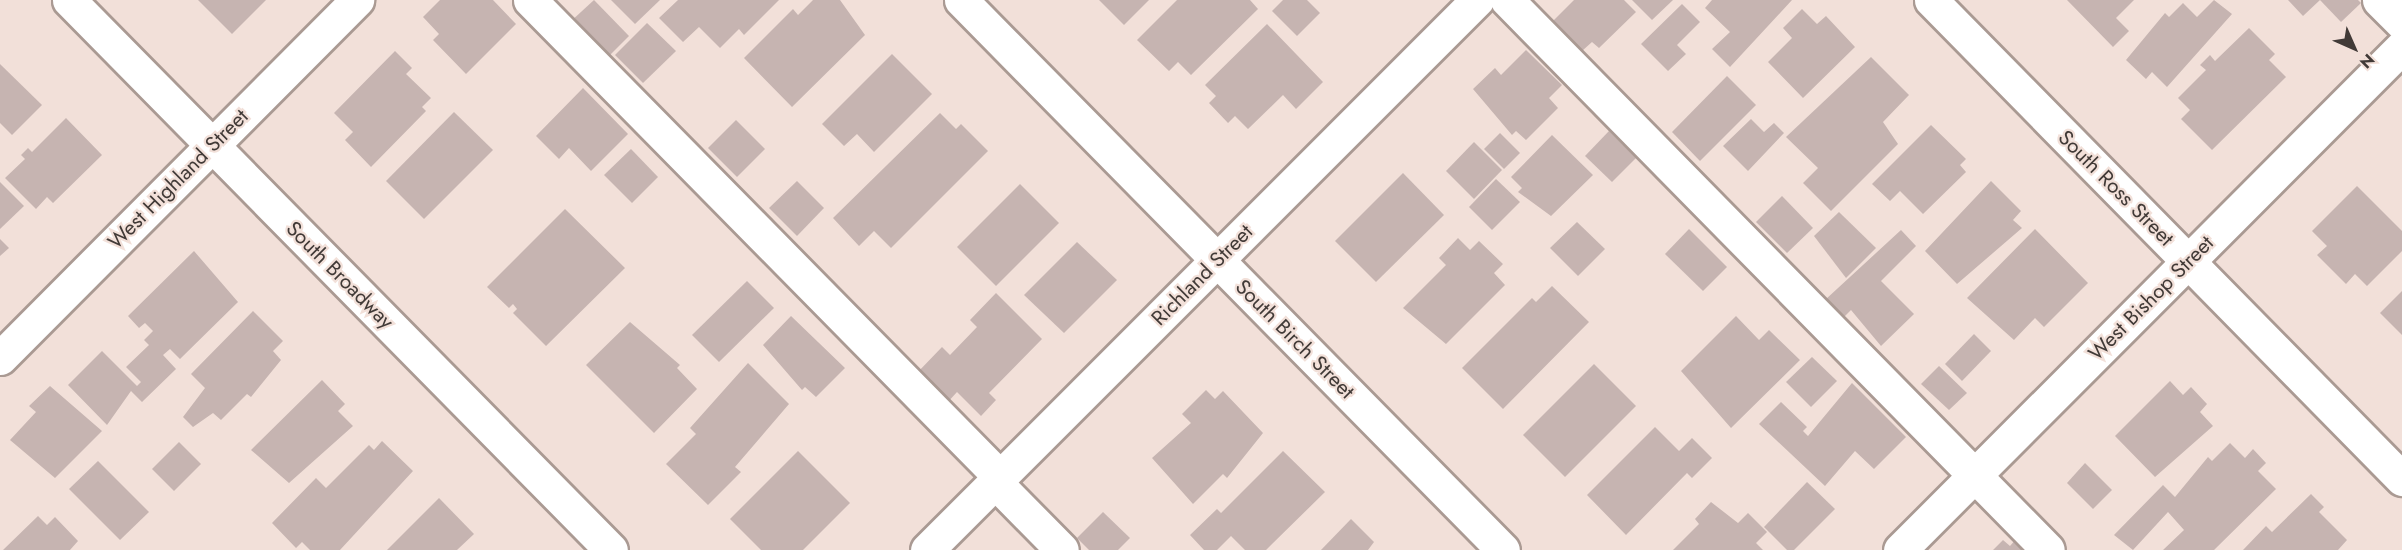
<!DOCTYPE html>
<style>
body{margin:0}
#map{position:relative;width:2402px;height:550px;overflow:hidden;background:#f2e0d9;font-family:Jost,sans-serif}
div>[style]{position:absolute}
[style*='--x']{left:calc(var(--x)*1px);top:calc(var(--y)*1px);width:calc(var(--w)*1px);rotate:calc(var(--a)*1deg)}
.building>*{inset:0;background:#c6b4b1}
.roads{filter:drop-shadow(2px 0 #aa9a93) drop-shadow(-2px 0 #aa9a93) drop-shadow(0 2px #aa9a93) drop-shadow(0 -2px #aa9a93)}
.minor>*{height:33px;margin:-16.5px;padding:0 16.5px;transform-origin:16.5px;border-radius:16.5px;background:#fff}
span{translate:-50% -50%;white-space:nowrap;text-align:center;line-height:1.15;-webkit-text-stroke:4.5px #f2e0d9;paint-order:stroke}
.street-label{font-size:21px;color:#413a37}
.north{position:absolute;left:2324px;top:18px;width:60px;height:60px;-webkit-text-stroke:4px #f2e0d9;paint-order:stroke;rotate:135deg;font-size:16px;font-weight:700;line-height:24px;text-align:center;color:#413a37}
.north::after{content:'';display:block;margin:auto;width:21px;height:27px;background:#413a37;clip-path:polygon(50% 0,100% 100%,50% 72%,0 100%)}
</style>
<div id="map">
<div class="building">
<div style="clip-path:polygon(198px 0,266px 0,232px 34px)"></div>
<div style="clip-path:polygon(440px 0,493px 0,516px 24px,466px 74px,433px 40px,439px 34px,423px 17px)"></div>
<div style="clip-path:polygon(594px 0,629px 36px,605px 60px,569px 23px)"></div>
<div style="clip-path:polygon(611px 0,660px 0,635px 24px)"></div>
<div style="clip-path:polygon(678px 0,779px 0,744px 35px,739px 29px,720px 48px,699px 27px,683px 42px,659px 18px)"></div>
<div style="clip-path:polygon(813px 0,840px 0,865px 35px,792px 107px,744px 58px,793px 9px,798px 15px)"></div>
<div style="clip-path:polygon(1099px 0,1149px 0,1124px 25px)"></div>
<div style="clip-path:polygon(1177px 0,1250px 0,1258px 9px,1191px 75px,1178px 62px,1169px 71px,1137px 40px)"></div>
<div style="clip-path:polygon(1283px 0,1307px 0,1320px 13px,1297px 36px,1272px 11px)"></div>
<div style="clip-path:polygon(1574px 0,1624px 0,1636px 12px,1599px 48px,1592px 42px,1582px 51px,1553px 21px)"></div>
<div style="clip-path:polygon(1632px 0,1673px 0,1652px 20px)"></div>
<div style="clip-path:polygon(1712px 0,1792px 0,1730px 67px,1712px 49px,1730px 32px,1705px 8px)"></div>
<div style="clip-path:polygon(2067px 0,2134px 0,2116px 18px,2129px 31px,2113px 47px)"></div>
<div style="clip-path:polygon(2214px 0,2232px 14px,2167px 87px,2152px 72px,2146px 79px,2126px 60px,2165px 13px,2169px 17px,2183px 3px,2197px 17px)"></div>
<div style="clip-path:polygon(2288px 0,2320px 0,2303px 16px)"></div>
<div style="clip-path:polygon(2320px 0,2358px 0,2361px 3px,2341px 22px)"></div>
<div style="clip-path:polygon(1682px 4px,1700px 22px,1677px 45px,1686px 54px,1668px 71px,1641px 44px)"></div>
<div style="clip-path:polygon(1802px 9px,1817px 24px,1826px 16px,1855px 47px,1803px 98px,1768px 62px,1792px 38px,1783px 28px)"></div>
<div style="clip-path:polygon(647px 23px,676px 51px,643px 83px,615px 55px)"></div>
<div style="clip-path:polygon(1267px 24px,1323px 82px,1296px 109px,1283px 95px,1248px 129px,1235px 116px,1228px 123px,1209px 103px,1216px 96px,1205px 85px)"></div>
<div style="clip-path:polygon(2249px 28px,2275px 54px,2269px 60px,2286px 77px,2212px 150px,2181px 119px,2190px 110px,2178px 98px,2206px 70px,2200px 65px,2210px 55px,2215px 61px)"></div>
<div style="clip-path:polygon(1526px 50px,1562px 85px,1549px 98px,1558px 108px,1526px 140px,1516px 131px,1512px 135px,1473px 89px,1495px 68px,1501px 75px)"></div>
<div style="clip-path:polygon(395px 51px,412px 68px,406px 74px,431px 98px,422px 107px,426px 111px,371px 167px,345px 140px,353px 132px,334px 113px)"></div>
<div style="clip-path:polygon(892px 54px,932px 94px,874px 152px,857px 134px,844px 146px,822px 124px)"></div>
<div style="clip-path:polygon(1871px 57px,1909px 95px,1883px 122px,1898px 144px,1831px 211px,1803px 183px,1818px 168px,1786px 137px)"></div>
<div style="clip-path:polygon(0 64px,42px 105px,12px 135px,0 123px)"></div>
<div style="clip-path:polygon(1727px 76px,1756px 105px,1700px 161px,1672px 132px)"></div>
<div style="clip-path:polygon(583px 88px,628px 134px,591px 171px,569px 148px,559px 159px,536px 136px)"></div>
<div style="clip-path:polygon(454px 112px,493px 150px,424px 219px,386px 181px)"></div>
<div style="clip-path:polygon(940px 113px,956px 129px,961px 124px,988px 151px,891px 248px,874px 231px,859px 246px,833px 218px)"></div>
<div style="clip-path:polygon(66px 118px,102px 155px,53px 203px,47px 197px,36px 209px,5px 178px,25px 159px,21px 155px,28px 148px,32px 152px)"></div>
<div style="clip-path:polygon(1751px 119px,1764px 132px,1774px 123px,1784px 133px,1748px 171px,1723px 146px)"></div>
<div style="clip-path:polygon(736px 120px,765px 149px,737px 177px,708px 148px)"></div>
<div style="clip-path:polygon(1931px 125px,1966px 159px,1960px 165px,1966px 172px,1923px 214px,1900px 191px,1890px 201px,1872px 184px)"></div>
<div style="clip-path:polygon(1609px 131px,1636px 158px,1612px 182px,1585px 156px)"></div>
<div style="clip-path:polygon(1500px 133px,1520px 153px,1504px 169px,1484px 149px)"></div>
<div style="clip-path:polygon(1552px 135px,1593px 175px,1551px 216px,1518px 192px,1522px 188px,1511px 177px)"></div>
<div style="clip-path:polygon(1474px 142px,1502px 170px,1474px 199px,1446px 171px)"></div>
<div style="clip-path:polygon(631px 149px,658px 177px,632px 203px,604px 175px)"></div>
<div style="clip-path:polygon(1403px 173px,1444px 215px,1376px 282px,1335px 241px)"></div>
<div style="clip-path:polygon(1496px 179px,1520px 202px,1492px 230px,1469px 207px)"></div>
<div style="clip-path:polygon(797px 181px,824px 208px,797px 236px,769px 208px)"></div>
<div style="clip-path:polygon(1991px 181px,2021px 211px,2013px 220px,2022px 228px,1957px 284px,1925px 251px)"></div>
<div style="clip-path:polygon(0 182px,24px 206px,0 229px)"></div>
<div style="clip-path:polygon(1020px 184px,1059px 223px,996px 286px,957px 247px)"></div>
<div style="clip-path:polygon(2357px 186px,2402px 231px,2402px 251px,2367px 286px,2355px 274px,2346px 284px,2317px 255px,2327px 246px,2312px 231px)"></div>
<div style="clip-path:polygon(1782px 196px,1813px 228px,1787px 253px,1756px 222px)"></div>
<div style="clip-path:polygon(565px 209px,625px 268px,546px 346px,513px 313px,517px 309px,513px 304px,509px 308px,487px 287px)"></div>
<div style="clip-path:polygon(1839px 212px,1876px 248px,1846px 278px,1814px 236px)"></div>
<div style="clip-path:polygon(1577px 222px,1605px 249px,1578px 276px,1550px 248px)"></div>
<div style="clip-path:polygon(1689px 229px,1727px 267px,1703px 291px,1665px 254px)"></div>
<div style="clip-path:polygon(2035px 229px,2088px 283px,2044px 327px,2035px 318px,2014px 340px,1967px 298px)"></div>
<div style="clip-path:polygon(1901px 230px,1916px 246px,1881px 281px,1914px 314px,1881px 346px,1851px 310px,1843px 318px,1825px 300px)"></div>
<div style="clip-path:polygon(1458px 238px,1470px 250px,1479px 241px,1503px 264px,1494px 273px,1505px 285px,1446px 344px,1403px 308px,1446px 265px,1439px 258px)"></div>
<div style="clip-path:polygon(0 239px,9px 248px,0 256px)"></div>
<div style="clip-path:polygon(1077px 242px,1117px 280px,1064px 333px,1024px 295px)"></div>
<div style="clip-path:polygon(194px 251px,238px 302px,180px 359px,170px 349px,163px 355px,176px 369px,142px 402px,131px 391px,107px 425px,68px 385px,102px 351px,137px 386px,141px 382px,126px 367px,149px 345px,144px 340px,153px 331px,145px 323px,139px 328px,128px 316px)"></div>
<div style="clip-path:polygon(747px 281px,774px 308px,719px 362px,692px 335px)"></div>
<div style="clip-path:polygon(1552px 286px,1589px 322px,1503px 409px,1462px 368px,1532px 298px,1536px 302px)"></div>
<div style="clip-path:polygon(2402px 291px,2402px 335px,2380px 313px)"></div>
<div style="clip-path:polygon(996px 293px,1042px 339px,989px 393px,996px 400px,981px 416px,957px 392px,946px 404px,916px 374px,942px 347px,950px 355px,977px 327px,970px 320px)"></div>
<div style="clip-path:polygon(253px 311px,283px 341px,273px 351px,281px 360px,251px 397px,247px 394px,221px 420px,213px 413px,193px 427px,183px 417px,205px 388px,191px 374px)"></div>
<div style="clip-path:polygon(791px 316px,845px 368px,816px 397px,805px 387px,802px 390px,763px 345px)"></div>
<div style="clip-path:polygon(1736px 316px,1759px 340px,1769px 330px,1800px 360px,1731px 428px,1681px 371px)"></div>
<div style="clip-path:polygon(630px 322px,680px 365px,677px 368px,697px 389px,654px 433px,586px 365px)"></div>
<div style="clip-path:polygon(1974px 334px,1991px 351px,1962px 381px,1945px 364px)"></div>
<div style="clip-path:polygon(1812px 357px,1837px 381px,1811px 407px,1786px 382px)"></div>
<div style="clip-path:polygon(748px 363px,789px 404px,735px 467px,741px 472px,708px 505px,666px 464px,696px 434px,690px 428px)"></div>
<div style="clip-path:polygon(1594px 364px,1636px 406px,1565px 477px,1523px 435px)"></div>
<div style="clip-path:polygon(1939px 366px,1967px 393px,1949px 410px,1921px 384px)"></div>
<div style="clip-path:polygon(322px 380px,345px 404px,338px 411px,353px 426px,289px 483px,251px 450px)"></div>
<div style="clip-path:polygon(2170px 381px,2183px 395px,2191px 387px,2207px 404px,2200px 412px,2213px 426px,2155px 477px,2115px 436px)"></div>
<div style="clip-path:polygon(1852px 383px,1906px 437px,1874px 469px,1855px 451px,1825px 486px,1759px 424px,1781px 402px,1807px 427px,1803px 431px,1808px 436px)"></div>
<div style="clip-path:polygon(50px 386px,102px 431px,55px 478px,10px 440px,36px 412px,29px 406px)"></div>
<div style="clip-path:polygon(1206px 390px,1215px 399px,1223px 391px,1263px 433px,1227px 478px,1223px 474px,1193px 504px,1152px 458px,1191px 423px,1182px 414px)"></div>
<div style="clip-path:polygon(1655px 427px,1679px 451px,1692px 438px,1712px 458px,1692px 478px,1687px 473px,1626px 535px,1587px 495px)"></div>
<div style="clip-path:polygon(382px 441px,413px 471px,340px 550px,310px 550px,302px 542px,296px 548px,272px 523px,316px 478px,326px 488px,369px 445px,374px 450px)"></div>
<div style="clip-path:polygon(179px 442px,201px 464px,174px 491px,152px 469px)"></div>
<div style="clip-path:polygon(2230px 443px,2245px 458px,2253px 449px,2266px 463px,2258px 471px,2276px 489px,2214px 550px,2163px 550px,2184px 530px,2168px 512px,2133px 550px,2114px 535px,2163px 485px,2175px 497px,2208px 457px,2212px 461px)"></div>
<div style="clip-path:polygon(798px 451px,850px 503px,803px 550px,761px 550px,730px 519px)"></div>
<div style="clip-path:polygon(1283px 451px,1325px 492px,1266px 550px,1245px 550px,1231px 536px,1217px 550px,1204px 550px,1190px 535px,1217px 509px,1221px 513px)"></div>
<div style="clip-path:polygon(98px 461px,149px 512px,120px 540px,69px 489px)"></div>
<div style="clip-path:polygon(2085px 463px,2112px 490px,2093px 509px,2067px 483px)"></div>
<div style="clip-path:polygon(1807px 482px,1835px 509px,1794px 550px,1787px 550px,1764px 527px)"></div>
<div style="clip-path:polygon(2311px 494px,2324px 507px,2319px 512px,2347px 540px,2338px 550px,2243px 550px,2266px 526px,2272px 532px)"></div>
<div style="clip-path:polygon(439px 498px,474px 534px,457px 550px,387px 550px)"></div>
<div style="clip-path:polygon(1711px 502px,1738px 523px,1748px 513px,1767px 532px,1756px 543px,1763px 550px,1673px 550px,1699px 524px,1695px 519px)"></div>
<div style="clip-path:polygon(1103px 512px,1130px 538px,1118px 550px,1089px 550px,1077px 538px)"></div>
<div style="clip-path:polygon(38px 516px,47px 525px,55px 517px,78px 541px,70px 550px,3px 550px)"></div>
<div style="clip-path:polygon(1351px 519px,1374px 542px,1368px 550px,1321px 550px)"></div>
<div style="clip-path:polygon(2017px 538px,2030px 550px,1993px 550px,2003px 540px,2010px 546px)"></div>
</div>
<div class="roads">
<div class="minor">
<div style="--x:69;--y:0;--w:772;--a:45.42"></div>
<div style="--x:530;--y:0;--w:670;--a:45.42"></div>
<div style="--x:961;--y:0;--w:772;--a:45.42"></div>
<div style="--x:1507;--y:0;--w:771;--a:45.47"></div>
<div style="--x:1931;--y:0;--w:672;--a:45.48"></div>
<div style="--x:2379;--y:0;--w:33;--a:45"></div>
<div style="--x:0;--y:358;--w:506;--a:-45.08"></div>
<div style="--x:995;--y:482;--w:95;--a:45.4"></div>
<div style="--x:927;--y:550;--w:778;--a:-45"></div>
<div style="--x:1900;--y:550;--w:711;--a:-45.06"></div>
</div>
</div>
<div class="street-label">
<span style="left:178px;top:179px;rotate:-45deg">West Highland Street</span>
<span style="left:2116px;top:188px;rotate:45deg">South Ross Street</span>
<span style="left:340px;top:275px;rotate:45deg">South Broadway</span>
<span style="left:1202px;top:275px;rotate:-45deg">Richland Street</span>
<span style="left:2151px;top:298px;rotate:-45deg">West Bishop Street</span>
<span style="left:1295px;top:339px;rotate:45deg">South Birch Street</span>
</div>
<div class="north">N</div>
</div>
